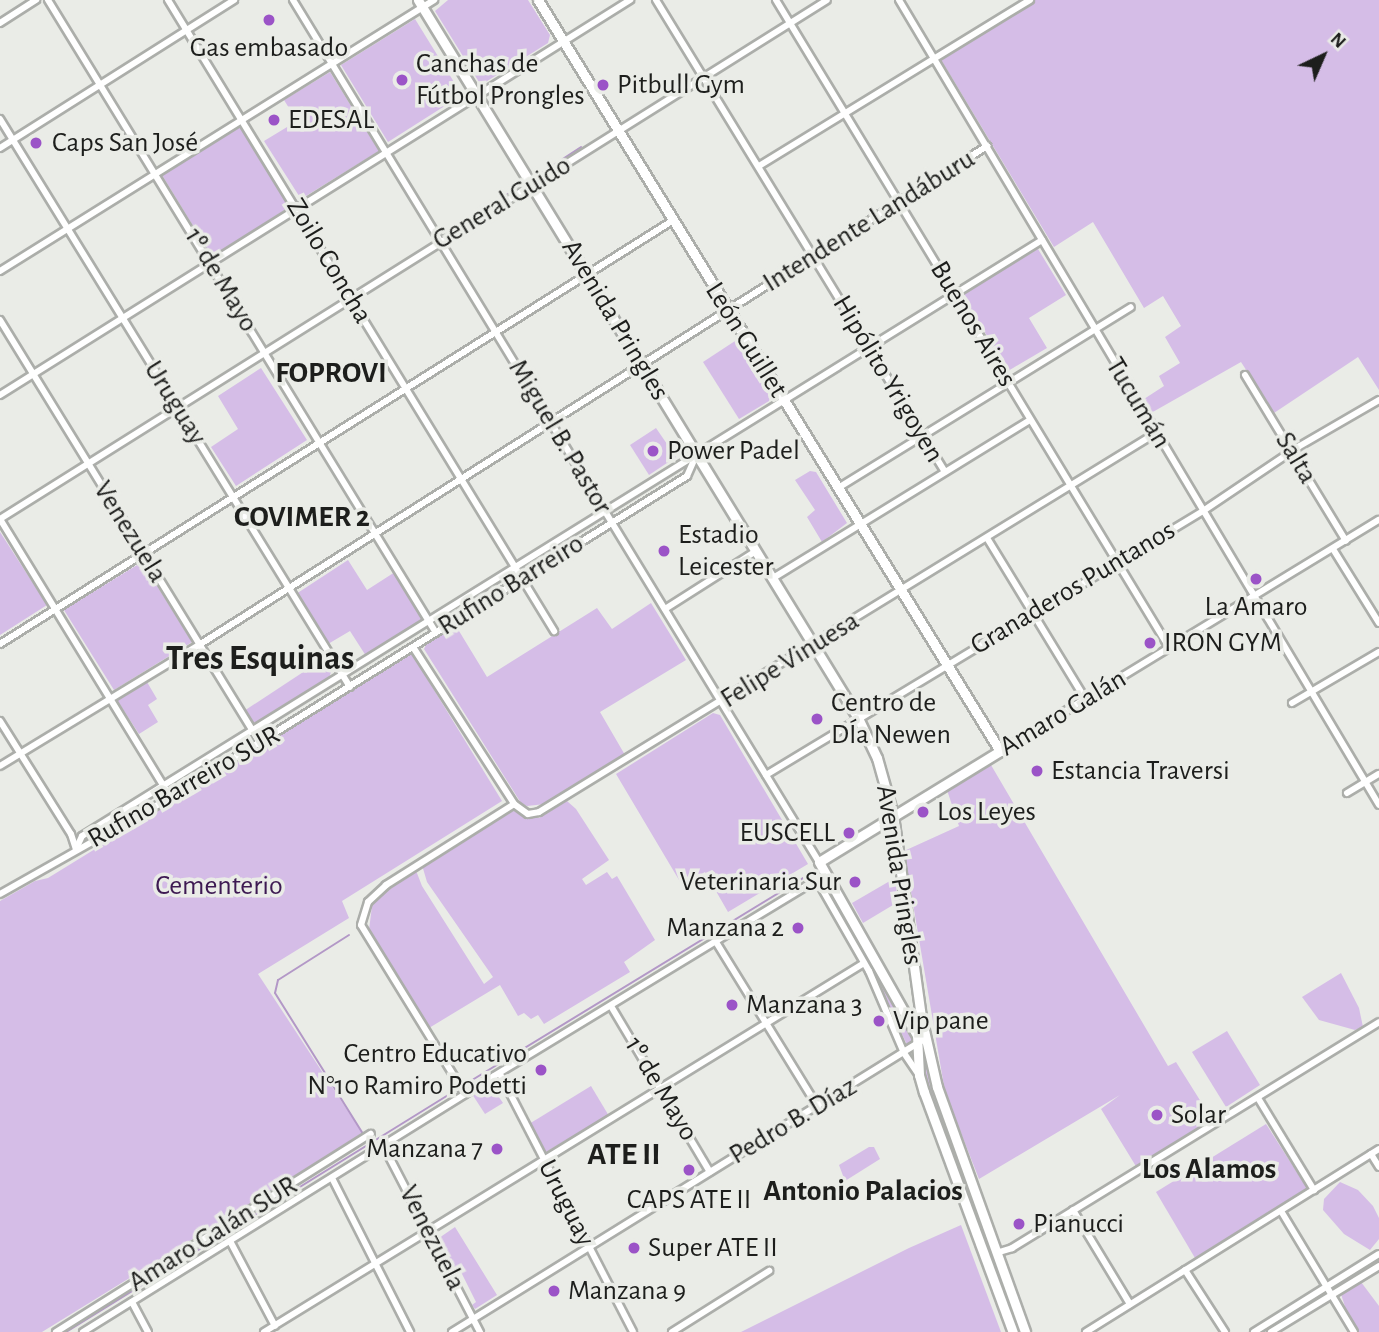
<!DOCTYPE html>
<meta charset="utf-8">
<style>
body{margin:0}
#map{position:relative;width:1379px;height:1332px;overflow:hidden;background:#eaece7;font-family:"Alegreya Sans",sans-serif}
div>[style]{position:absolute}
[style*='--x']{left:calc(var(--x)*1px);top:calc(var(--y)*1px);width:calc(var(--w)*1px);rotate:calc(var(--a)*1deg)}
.green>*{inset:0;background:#d5bde7}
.stream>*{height:2px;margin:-1px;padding:0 1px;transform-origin:1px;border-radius:1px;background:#b398c7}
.roads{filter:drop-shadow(2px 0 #acaeaa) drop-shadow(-2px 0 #acaeaa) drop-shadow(0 2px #acaeaa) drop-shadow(0 -2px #acaeaa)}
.street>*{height:6px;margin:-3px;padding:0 3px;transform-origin:3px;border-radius:3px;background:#fff}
.secondary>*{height:9px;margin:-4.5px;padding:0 4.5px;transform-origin:4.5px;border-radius:4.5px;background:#fff}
.dots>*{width:19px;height:19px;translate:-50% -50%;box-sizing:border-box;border:4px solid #eaece7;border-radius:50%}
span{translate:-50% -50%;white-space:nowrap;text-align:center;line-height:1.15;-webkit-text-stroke:7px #eaece7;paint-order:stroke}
.poi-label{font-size:28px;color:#1d1e1c}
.left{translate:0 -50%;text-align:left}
.right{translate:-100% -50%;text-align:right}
.street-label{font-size:28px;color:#1d1e1c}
.park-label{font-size:28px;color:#3d1952}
.neighbourhood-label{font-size:30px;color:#1d1e1c;font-weight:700}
.quarter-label{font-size:32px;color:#1d1e1c;font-weight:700}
.district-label{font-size:35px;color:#1d1e1c;font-weight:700}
.north{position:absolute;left:1288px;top:21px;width:70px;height:70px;-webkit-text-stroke:5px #eaece7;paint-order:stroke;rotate:44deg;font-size:19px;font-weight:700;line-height:28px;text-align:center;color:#1d1e1c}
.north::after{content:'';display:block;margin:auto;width:24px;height:32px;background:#1d1e1c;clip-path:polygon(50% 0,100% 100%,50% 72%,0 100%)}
</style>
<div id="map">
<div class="green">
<div style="clip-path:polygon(448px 0,528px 0,550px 35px,548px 43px,484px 83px,479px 82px,435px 11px)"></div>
<div style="clip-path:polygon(1032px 0,1379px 0,1379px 390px,1358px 357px,1274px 413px,1241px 362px,1151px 413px,1144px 399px,1164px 386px,1159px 376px,1180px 363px,1165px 337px,1181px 326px,1163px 296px,1144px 308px,1093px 222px,1054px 247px,940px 58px)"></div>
<div style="clip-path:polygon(415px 19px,462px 95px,388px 142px,341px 65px)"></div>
<div style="clip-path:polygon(330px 72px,379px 151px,301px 199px,264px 141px,297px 121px,284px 100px)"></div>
<div style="clip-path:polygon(242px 126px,291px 206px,212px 257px,162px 175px)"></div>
<div style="clip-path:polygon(1038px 249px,1066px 295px,1029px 318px,1047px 348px,1008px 371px,962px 294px)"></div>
<div style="clip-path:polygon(735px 341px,770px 396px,769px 401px,739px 419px,703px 362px)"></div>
<div style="clip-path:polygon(261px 368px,307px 440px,236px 486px,211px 447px,238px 429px,218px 396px)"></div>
<div style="clip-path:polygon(656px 428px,676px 457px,649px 475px,630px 445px)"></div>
<div style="clip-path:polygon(810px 471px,816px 472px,847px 523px,822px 542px,807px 517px,815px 510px,795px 480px)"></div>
<div style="clip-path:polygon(0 532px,47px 605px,0 635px)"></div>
<div style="clip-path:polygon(348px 560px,367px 590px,395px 572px,424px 619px,366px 656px,350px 631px,328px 644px,296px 594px)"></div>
<div style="clip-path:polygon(142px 562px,192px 642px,114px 690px,64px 610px)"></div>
<div style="clip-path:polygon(651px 603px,686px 660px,600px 712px,625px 755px,545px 804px,527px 806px,521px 803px,424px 649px,426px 645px,456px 626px,487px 677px,597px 608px,612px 629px)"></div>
<div style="clip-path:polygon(412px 654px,502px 801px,342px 901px,349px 918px,258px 974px,363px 1134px,42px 1332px,0 1332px,0 901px,35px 881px,48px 878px)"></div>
<div style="clip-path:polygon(323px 659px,331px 672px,329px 678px,259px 722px,252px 722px,244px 711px)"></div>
<div style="clip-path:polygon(147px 682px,157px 699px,148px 705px,158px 722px,139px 734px,117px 700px)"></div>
<div style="clip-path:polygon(713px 713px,720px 715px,808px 864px,728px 912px,705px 872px,682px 885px,616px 774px)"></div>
<div style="clip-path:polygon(991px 765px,1168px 1066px,1176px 1062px,1213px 1121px,1137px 1168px,1101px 1109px,1120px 1095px,979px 1179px,945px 1092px,904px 851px,959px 826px,947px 790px)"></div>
<div style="clip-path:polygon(567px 801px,576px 809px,609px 860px,582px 879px,586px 885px,607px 872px,612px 879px,617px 876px,655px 940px,624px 962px,630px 972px,544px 1024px,538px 1015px,531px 1019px,524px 1013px,518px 1016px,500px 985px,429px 1028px,369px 930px,372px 906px,390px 885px,415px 868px,422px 886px,484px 984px,493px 977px,427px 882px,422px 865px,502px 813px,514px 811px,539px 818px)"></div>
<div style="clip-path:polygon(895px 878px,898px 902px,863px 923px,852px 903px)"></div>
<div style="clip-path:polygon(827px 886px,911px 1033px,913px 1043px,908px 1047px,877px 980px,826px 891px)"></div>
<div style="clip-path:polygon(1341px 973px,1359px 1008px,1363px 1027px,1355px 1030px,1319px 1020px,1302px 997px)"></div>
<div style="clip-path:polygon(1227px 1031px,1260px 1085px,1226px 1107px,1192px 1052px)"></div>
<div style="clip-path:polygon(923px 1049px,946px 1131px,1022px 1332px,1016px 1332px,924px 1087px)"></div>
<div style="clip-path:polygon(489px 1083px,503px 1103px,485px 1114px,472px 1094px)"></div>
<div style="clip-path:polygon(591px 1086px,609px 1116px,544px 1153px,529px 1124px)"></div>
<div style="clip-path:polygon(1266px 1124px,1307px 1188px,1195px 1258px,1156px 1192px)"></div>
<div style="clip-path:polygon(869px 1147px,874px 1147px,880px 1159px,845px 1181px,839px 1165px)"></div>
<div style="clip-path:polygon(1340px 1182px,1358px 1190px,1373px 1206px,1379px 1218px,1379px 1239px,1370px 1250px,1344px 1234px,1323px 1210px,1324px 1199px)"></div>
<div style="clip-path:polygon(961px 1225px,1001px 1332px,741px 1332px,909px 1248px)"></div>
<div style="clip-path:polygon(455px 1227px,497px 1295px,475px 1309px,472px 1305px,476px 1302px,458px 1266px,454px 1268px,439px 1238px)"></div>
<div style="clip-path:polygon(1361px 1282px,1379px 1306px,1379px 1332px,1359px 1332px,1348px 1316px,1341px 1294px,1351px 1285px)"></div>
</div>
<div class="stream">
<div style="--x:535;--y:177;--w:55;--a:-33.1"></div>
<div style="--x:480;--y:211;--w:52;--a:-31.5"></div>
<div style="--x:349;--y:935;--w:84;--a:147.6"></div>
<div style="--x:278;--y:980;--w:13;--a:103"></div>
<div style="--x:275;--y:993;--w:166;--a:58"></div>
<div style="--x:464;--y:1085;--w:409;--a:-31.4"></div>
<div style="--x:66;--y:1332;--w:463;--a:-31.8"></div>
</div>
<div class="roads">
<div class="street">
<div style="--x:48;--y:0;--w:742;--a:58.49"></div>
<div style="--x:168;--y:0;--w:740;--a:58.54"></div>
<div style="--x:293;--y:0;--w:1010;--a:58.61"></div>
<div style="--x:656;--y:0;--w:553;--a:58.52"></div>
<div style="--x:776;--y:0;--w:759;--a:58.74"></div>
<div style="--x:899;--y:0;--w:937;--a:59.19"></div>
<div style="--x:0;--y:23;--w:43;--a:-32.6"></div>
<div style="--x:0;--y:119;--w:667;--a:58.36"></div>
<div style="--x:0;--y:148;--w:277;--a:-32.3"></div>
<div style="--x:759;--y:166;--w:318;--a:-31.5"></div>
<div style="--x:0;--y:271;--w:512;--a:-31.98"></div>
<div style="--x:0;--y:320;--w:497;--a:58.4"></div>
<div style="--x:1245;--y:375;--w:194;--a:58.7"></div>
<div style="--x:0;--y:395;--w:744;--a:-32.09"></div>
<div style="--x:838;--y:488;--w:344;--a:-31.7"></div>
<div style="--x:0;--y:519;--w:976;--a:-32.11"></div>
<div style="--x:0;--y:519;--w:327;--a:58.5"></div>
<div style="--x:987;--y:538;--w:190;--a:58.6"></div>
<div style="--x:1333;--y:549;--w:87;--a:58.1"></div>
<div style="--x:773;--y:578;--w:302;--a:-31.6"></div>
<div style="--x:665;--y:609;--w:108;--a:-32.5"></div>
<div style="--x:0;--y:644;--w:794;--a:-32.19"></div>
<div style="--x:413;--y:647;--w:187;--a:57.2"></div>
<div style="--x:514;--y:804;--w:17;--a:36"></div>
<div style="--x:528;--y:814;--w:11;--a:-10"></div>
<div style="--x:539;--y:812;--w:724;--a:-31.56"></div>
<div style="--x:1292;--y:703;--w:101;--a:-30.4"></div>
<div style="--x:0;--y:721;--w:133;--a:57.9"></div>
<div style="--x:71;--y:834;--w:16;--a:72"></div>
<div style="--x:1000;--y:751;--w:444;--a:-31.4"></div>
<div style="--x:0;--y:766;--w:233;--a:-31.3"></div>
<div style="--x:199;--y:645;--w:933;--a:-32.34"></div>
<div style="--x:766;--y:775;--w:511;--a:-31.14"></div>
<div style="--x:1203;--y:511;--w:115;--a:-34"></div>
<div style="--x:1298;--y:447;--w:94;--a:-30.1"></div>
<div style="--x:1347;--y:793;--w:37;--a:-31"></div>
<div style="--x:76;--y:849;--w:14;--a:-65"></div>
<div style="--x:82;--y:836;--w:1130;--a:-31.83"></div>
<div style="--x:825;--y:876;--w:12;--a:110"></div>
<div style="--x:821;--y:887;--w:97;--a:60.3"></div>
<div style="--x:869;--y:971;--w:89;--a:66.9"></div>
<div style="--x:904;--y:1053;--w:27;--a:56"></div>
<div style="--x:0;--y:894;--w:201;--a:-29.5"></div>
<div style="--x:175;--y:795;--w:603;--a:-31.92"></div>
<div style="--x:687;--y:476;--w:24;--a:-66"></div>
<div style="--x:716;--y:942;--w:194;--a:58.3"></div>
<div style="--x:611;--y:1006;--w:193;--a:59.2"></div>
<div style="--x:500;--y:1074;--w:290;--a:62.7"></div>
<div style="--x:465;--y:1094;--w:198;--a:-121.6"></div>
<div style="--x:361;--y:925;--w:24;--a:-73"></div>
<div style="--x:368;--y:902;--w:25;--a:-43"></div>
<div style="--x:386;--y:885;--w:151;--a:-32.3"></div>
<div style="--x:1258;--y:1098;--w:108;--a:58.7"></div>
<div style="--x:383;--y:1145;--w:211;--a:62.6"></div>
<div style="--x:1371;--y:1154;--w:15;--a:58"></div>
<div style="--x:332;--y:1178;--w:173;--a:63.1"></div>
<div style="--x:1073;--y:1210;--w:110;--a:58.8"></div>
<div style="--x:1281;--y:1211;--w:141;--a:58.9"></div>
<div style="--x:230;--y:1241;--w:96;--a:62.1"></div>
<div style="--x:996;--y:1253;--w:17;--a:-17"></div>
<div style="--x:1012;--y:1248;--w:431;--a:-31.6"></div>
<div style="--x:1185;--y:1270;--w:74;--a:57.2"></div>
<div style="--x:132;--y:1302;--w:34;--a:62"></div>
<div style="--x:56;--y:1332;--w:372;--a:-32.2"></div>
<div style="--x:83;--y:1332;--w:484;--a:-31.9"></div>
<div style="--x:494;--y:1076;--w:389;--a:-31.3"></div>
<div style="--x:264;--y:1332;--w:704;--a:-31.59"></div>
<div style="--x:452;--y:1332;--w:558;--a:-31.81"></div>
<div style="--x:672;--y:1332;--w:115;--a:-32.2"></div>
<div style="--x:1086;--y:1332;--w:345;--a:-32"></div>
<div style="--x:1254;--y:1332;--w:147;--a:-32"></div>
<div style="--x:1271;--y:1332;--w:127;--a:-31.4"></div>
</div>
<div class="secondary">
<div style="--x:418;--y:0;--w:842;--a:58.5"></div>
<div style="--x:858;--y:718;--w:44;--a:64.6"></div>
<div style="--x:877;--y:758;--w:59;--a:74.3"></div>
<div style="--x:893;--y:815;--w:204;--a:82.1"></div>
<div style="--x:921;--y:1017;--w:72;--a:77.1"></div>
<div style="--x:937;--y:1087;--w:260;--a:70.2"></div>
<div style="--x:538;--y:0;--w:882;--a:58.4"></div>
<div style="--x:1000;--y:751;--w:212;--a:148.5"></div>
<div style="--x:819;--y:862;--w:199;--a:60.5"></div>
<div style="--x:917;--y:1035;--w:40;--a:87.1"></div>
<div style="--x:919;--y:1075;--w:18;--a:74"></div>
<div style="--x:924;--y:1092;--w:256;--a:69.7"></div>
</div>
</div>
<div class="dots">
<div style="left:269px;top:20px;background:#9b53c7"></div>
<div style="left:402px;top:80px;background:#9b53c7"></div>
<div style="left:603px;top:85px;background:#9b53c7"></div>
<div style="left:274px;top:120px;background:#9b53c7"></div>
<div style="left:36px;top:143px;background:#9b53c7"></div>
<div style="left:653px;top:451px;background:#9b53c7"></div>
<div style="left:664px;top:551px;background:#9b53c7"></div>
<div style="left:1256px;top:579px;background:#9b53c7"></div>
<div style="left:1150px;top:643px;background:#9b53c7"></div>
<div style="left:817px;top:719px;background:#9b53c7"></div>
<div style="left:1037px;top:771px;background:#9b53c7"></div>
<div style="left:923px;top:812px;background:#9b53c7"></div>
<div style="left:849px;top:833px;background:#9b53c7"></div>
<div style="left:855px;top:882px;background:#9b53c7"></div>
<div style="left:798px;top:928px;background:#9b53c7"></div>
<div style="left:732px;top:1005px;background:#9b53c7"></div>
<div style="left:879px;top:1021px;background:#9b53c7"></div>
<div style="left:541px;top:1070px;background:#9b53c7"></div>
<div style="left:1157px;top:1115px;background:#9b53c7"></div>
<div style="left:497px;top:1149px;background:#9b53c7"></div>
<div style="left:689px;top:1170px;background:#9b53c7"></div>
<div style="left:1019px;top:1224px;background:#9b53c7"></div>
<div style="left:634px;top:1248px;background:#9b53c7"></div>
<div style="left:554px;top:1291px;background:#9b53c7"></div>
</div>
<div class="poi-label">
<span style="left:269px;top:48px">Gas embasado</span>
<span class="left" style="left:416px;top:80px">Canchas de<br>Fútbol Prongles</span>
<span class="left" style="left:617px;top:85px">Pitbull Gym</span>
<span class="left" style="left:288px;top:120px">EDESAL</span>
<span class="left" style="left:52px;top:143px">Caps San José</span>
<span class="left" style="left:667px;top:451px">Power Padel</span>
<span class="left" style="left:678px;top:551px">Estadio<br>Leicester</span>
<span style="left:1256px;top:607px">La Amaro</span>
<span class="left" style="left:1164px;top:643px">IRON GYM</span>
<span class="left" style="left:831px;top:719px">Centro de<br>DÍa Newen</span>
<span class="left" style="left:1051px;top:771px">Estancia Traversi</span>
<span class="left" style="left:937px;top:812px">Los Leyes</span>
<span class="right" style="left:835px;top:833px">EUSCELL</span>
<span class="right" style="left:841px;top:882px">Veterinaria Sur</span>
<span class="right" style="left:784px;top:928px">Manzana 2</span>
<span class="left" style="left:746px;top:1005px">Manzana 3</span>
<span class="left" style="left:893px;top:1021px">Vip pane</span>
<span class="right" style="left:527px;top:1070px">Centro Educativo<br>N°10 Ramiro Podetti</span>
<span class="left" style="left:1171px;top:1115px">Solar</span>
<span class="right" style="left:483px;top:1149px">Manzana 7</span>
<span style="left:689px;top:1200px">CAPS ATE II</span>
<span class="left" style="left:1033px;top:1224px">Pianucci</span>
<span class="left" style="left:648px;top:1248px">Super ATE II</span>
<span class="left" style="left:568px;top:1291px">Manzana 9</span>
</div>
<div class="street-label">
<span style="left:502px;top:203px;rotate:-31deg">General Guido</span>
<span style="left:869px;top:221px;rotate:-32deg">Intendente Landáburu</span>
<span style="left:329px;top:261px;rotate:59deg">Zoilo Concha</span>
<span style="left:221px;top:280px;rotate:59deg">1º de Mayo</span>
<span style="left:615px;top:320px;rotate:59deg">Avenida Pringles</span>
<span style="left:973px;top:324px;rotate:59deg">Buenos Aires</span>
<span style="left:746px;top:340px;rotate:58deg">León Guillet</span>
<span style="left:888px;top:379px;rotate:59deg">Hipólito Yrigoyen</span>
<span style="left:175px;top:403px;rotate:58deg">Uruguay</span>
<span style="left:1138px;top:403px;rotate:59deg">Tucumán</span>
<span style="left:560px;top:437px;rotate:59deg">Miguel B. Pastor</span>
<span style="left:1296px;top:458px;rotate:59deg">Salta</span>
<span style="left:130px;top:532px;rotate:58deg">Venezuela</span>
<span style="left:511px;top:585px;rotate:-32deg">Rufino Barreiro</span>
<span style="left:1073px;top:588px;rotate:-31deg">Granaderos Puntanos</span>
<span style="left:790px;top:660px;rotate:-32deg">Felipe Vinuesa</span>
<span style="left:1063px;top:713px;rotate:-31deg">Amaro Galán</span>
<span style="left:184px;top:787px;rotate:-30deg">Rufino Barreiro SUR</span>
<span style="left:899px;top:875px;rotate:81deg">Avenida Pringles</span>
<span style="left:661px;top:1089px;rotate:59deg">1º de Mayo</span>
<span style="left:793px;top:1121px;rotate:-31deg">Pedro B. Díaz</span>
<span style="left:566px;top:1203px;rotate:63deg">Uruguay</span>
<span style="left:213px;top:1234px;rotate:-32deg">Amaro Galán SUR</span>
<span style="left:432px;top:1238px;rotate:63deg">Venezuela</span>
</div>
<div class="park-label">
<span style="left:219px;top:886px">Cementerio</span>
</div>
<div class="neighbourhood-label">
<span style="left:331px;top:373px">FOPROVI</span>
<span style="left:302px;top:517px">COVIMER 2</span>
<span style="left:1209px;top:1169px">Los Alamos</span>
<span style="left:863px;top:1191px">Antonio Palacios</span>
</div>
<div class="quarter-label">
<span style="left:624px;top:1154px">ATE II</span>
</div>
<div class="district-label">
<span style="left:260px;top:659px">Tres Esquinas</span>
</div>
<div class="north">N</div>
</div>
